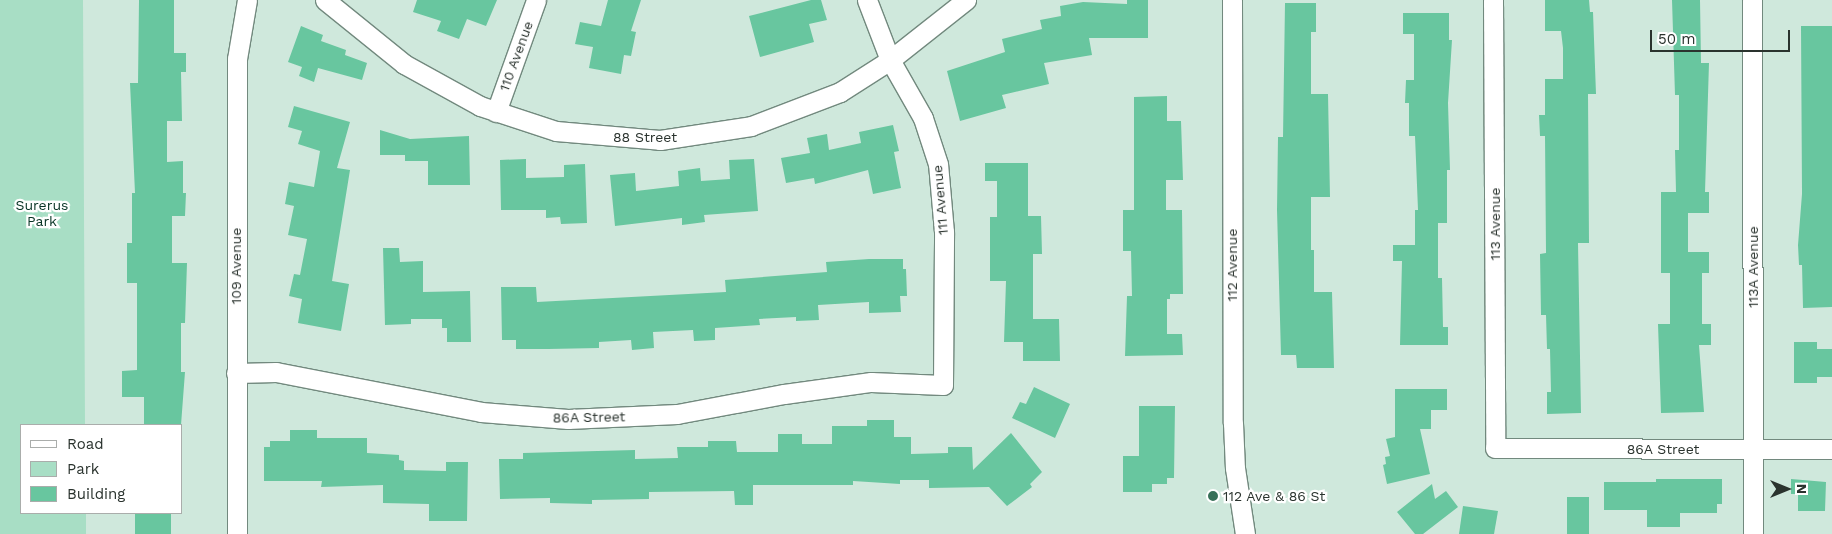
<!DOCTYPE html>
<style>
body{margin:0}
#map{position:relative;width:1832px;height:534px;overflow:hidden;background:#cfe8dc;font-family:"Work Sans",sans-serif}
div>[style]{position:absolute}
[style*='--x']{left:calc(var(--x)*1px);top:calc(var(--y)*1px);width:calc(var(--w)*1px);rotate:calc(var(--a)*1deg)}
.green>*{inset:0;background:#a8dec5}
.building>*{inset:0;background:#68c69f}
.roads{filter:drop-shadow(1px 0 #72897e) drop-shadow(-1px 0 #72897e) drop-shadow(0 1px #72897e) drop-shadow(0 -1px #72897e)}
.minor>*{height:19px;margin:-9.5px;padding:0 9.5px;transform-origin:9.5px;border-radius:9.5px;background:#fff}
.dots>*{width:14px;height:14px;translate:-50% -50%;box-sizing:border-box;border:2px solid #fff;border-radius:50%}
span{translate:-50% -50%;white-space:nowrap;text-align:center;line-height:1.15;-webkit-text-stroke:4.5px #fff;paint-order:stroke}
.street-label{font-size:14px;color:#2a332e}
.park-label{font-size:14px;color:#073324}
.poi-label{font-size:14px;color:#2a332e}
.left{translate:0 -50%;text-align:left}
.legend{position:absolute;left:20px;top:424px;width:162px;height:90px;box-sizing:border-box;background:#fff;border:1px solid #aaadab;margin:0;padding:6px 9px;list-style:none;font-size:15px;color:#2a332e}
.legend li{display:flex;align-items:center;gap:10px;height:25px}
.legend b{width:25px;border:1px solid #aaadab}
.north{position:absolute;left:1762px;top:464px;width:50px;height:50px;-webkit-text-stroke:4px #fff;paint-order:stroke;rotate:90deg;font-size:14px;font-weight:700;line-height:20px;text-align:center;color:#2a332e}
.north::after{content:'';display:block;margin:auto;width:18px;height:22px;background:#2a332e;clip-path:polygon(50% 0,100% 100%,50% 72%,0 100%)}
.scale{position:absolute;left:1650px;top:30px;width:140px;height:22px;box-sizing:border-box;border:2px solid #2a332e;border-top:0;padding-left:6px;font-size:15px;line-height:18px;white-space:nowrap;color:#2a332e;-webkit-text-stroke:4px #fff;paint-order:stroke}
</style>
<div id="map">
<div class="green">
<div style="clip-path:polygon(0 0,83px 0,85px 425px,21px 425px,21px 513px,86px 513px,86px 534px,0 534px)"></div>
</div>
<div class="building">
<div style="clip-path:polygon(139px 0,174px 0,174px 53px,186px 53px,186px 72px,181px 72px,182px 121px,167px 121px,167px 162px,183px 161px,183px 193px,186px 193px,185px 216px,172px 216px,172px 263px,187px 263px,185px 323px,181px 323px,181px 372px,185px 372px,181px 425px,144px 425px,144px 397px,122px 397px,122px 371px,137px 370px,137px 283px,127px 283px,127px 243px,132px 243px,132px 193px,135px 193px,130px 83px,138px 83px)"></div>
<div style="clip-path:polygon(417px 0,497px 0,486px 26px,467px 19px,459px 39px,437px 31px,441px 21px,413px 12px)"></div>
<div style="clip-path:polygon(608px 0,641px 0,631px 31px,636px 32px,631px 56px,624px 55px,621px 74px,589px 68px,593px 47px,575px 44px,580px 22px,601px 26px)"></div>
<div style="clip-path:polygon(811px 0,821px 0,827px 20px,809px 24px,814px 42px,760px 57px,749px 16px)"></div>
<div style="clip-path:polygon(1127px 0,1148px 0,1148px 38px,1089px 38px,1092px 55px,1044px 63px,1049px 84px,1002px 95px,1006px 108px,960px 121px,947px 71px,1005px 52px,1002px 39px,1042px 29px,1040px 20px,1061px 16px,1060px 6px,1083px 2px,1127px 4px)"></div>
<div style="clip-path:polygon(1545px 0,1589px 0,1590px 12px,1593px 12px,1596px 94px,1588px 94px,1589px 243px,1578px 243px,1581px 413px,1547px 414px,1547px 392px,1551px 392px,1550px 349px,1547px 349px,1546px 315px,1541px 315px,1540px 254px,1546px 253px,1545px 136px,1540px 136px,1539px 115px,1545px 115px,1545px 79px,1563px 79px,1563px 48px,1561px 31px,1545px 31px)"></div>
<div style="clip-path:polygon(1672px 0,1700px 0,1701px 63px,1709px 63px,1705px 192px,1709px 192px,1709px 213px,1688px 213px,1688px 252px,1709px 252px,1709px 273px,1702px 273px,1702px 324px,1711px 324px,1711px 345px,1699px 345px,1704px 412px,1661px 413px,1658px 324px,1670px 324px,1670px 273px,1661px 273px,1661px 192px,1676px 192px,1675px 150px,1679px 150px,1679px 95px,1675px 95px)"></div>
<div style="clip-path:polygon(1285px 3px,1316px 3px,1316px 32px,1311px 32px,1311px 94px,1328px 94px,1330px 197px,1311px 197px,1311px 250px,1314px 250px,1314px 292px,1332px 292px,1334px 368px,1297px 368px,1296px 355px,1281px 355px,1277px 210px,1278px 137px,1283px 137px)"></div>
<div style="clip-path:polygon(1403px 13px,1449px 13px,1449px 40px,1452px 40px,1448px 103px,1450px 170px,1447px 170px,1447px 223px,1438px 223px,1438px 278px,1442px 278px,1443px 327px,1448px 327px,1448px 345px,1400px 345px,1402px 261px,1393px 261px,1393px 245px,1415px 245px,1415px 210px,1418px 210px,1415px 136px,1409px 136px,1409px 103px,1405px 103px,1406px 80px,1414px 80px,1414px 34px,1403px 34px)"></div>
<div style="clip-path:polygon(301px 26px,323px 35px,321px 41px,346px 50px,345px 55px,367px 63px,362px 80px,318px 68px,314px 82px,299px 76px,302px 67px,288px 62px)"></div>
<div style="clip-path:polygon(1801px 26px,1832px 26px,1832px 307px,1803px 308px,1802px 265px,1799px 265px,1798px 245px,1802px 194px)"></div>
<div style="clip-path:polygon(1167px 96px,1167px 121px,1181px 121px,1183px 180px,1166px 180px,1166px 210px,1182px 210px,1183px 294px,1170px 294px,1170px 299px,1167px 299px,1167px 334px,1182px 334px,1183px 355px,1125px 356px,1127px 296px,1132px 296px,1131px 251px,1123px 251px,1123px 210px,1134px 210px,1134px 97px)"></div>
<div style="clip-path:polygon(294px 106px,350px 122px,337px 168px,350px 170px,332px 281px,349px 284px,341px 331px,298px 323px,302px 299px,289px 296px,294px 274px,300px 275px,307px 239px,288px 235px,294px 206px,285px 204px,289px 182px,314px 187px,320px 151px,298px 144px,302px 131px,288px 127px)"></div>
<div style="clip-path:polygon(893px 125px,899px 151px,894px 152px,901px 188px,873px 194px,868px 170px,815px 184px,814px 178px,786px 183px,781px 158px,810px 153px,807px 138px,827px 134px,829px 150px,861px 143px,859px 132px)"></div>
<div style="clip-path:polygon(380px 130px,410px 139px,469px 136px,470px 185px,428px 185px,428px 161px,405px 161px,405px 155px,380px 155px)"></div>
<div style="clip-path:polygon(526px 159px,526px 178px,564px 177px,564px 165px,585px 164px,587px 223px,561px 224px,560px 217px,546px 218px,546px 210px,501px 210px,500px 160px)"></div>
<div style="clip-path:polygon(754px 159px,758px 211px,704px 215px,705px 222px,682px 225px,682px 218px,615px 226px,610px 175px,635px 173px,636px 191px,679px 186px,678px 171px,700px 168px,701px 181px,730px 179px,729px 160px)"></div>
<div style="clip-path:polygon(985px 163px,1028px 163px,1028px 216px,1041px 216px,1042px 254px,1033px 254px,1033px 319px,1059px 319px,1060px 361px,1023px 361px,1023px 342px,1004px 342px,1006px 281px,990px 281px,990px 217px,997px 217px,997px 181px,985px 181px)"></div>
<div style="clip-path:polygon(383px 248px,399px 248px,400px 262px,423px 261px,423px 292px,470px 291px,471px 342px,447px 342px,447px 328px,442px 328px,442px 319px,411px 319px,411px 324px,385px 325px)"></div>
<div style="clip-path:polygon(869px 259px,903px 259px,903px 269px,906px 269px,907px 296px,900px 296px,901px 312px,869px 313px,869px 302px,818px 305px,819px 320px,796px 321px,796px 317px,759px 319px,760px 325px,715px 328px,715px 340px,694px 341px,693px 330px,653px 332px,654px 348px,632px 350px,631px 340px,599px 342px,599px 348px,548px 349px,516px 349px,516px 340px,502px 340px,501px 287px,536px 287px,537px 302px,726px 292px,725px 280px,827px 272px,826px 262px)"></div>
<div style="clip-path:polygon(1794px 342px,1817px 342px,1817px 349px,1832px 349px,1832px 377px,1817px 377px,1817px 383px,1794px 383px)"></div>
<div style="clip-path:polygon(1034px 387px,1070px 404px,1055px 438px,1012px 418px,1020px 402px,1026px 404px)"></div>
<div style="clip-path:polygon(1395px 389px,1447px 389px,1447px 410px,1431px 410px,1431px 429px,1420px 429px,1430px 474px,1387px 484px,1383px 465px,1386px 464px,1385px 457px,1390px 456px,1386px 439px,1395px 437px)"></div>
<div style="clip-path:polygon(1139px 406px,1175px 406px,1174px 478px,1167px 478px,1167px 484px,1152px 484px,1152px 492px,1123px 492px,1123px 456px,1139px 456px)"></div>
<div style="clip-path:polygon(867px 420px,894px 420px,894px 437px,911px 437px,911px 454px,948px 453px,948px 447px,972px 447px,973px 470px,1011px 433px,1042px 472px,1030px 484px,1032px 487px,1007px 506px,989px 487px,929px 488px,929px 480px,900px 480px,900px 484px,853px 481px,853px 485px,753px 485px,753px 505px,735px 505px,734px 491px,649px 492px,649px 499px,592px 500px,592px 504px,550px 503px,550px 498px,500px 499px,499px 459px,523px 459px,523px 453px,635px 450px,635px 459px,678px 458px,677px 447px,708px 447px,708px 441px,736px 441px,737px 452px,778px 452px,778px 434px,802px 434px,802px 444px,832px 444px,832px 426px,867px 426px)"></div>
<div style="clip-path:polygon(290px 430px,317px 430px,317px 438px,367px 438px,367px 453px,399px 455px,399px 460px,404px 461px,404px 470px,446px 471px,446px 462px,468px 462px,467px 521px,429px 521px,429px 504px,383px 503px,383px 485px,321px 487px,322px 481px,264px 481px,264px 447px,270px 447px,270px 441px,290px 441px)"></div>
<div style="clip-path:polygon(1656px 479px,1722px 479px,1722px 504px,1717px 504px,1717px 513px,1680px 513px,1680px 527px,1647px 527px,1647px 510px,1604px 510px,1604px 482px,1656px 482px)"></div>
<div style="clip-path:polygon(1791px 479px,1826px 482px,1825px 511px,1798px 511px,1798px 494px,1791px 494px)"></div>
<div style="clip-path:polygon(1432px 484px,1435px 499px,1446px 491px,1458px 507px,1423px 534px,1415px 534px,1397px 512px)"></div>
<div style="clip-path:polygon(1567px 497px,1589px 497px,1589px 534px,1567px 534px)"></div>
<div style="clip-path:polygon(1463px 506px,1498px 511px,1494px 534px,1459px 534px)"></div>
<div style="clip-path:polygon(135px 513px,171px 513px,171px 534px,135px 534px)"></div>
</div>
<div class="roads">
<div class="minor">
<div style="--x:325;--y:0;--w:102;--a:39"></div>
<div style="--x:404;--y:64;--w:87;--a:28.9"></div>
<div style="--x:480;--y:106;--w:80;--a:18.2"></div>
<div style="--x:556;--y:131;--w:104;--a:4.9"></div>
<div style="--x:660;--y:140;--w:92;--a:-8.7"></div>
<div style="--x:751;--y:126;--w:95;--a:-20.9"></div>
<div style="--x:840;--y:92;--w:59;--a:-32.6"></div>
<div style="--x:890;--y:60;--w:97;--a:-38.3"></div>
<div style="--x:1232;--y:0;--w:423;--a:89.9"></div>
<div style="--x:1233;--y:423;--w:45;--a:87.5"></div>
<div style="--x:1235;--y:468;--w:67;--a:81.4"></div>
<div style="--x:1493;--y:0;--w:448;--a:89.7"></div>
<div style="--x:1495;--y:448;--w:337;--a:0.2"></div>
<div style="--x:1752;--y:0;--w:534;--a:89.89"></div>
<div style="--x:496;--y:112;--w:119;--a:-70.3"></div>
<div style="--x:236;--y:373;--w:40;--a:-1.4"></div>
<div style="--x:276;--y:372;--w:209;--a:11"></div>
<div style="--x:481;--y:412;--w:87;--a:4.6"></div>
<div style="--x:568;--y:419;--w:109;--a:-2.6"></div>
<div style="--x:677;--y:414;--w:109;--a:-10.6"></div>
<div style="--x:784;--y:394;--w:88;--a:-7.9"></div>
<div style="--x:871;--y:382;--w:72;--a:2.4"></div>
<div style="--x:943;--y:385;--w:153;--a:-89.6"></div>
<div style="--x:944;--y:232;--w:68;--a:-95"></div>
<div style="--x:938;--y:164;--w:48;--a:-108.1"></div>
<div style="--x:923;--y:118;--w:67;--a:-119.6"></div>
<div style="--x:890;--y:60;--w:64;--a:-111"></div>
<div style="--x:237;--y:534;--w:475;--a:-90"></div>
<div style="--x:237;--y:59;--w:60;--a:-80.4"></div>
</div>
</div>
<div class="dots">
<div style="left:1213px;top:496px;background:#377058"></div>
</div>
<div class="street-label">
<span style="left:516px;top:56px;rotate:-70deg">110 Avenue</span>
<span style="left:645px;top:137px">88 Street</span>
<span style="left:940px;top:200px;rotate:-95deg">111 Avenue</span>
<span style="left:1495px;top:224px;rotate:-90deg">113 Avenue</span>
<span style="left:1232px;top:265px;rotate:-90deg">112 Avenue</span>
<span style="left:236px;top:266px;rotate:-90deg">109 Avenue</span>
<span style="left:1753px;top:267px;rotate:-90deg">113A Avenue</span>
<span style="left:589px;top:417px;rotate:-1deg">86A Street</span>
<span style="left:1663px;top:449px">86A Street</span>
</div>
<div class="park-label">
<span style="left:42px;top:213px">Surerus<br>Park</span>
</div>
<div class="poi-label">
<span class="left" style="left:1223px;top:496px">112 Ave &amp; 86 St</span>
</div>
<ul class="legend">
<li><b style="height:6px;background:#fff"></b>Road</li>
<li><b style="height:14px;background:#a8dec5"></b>Park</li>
<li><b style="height:14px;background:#68c69f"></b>Building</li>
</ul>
<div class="north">N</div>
<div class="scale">50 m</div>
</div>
